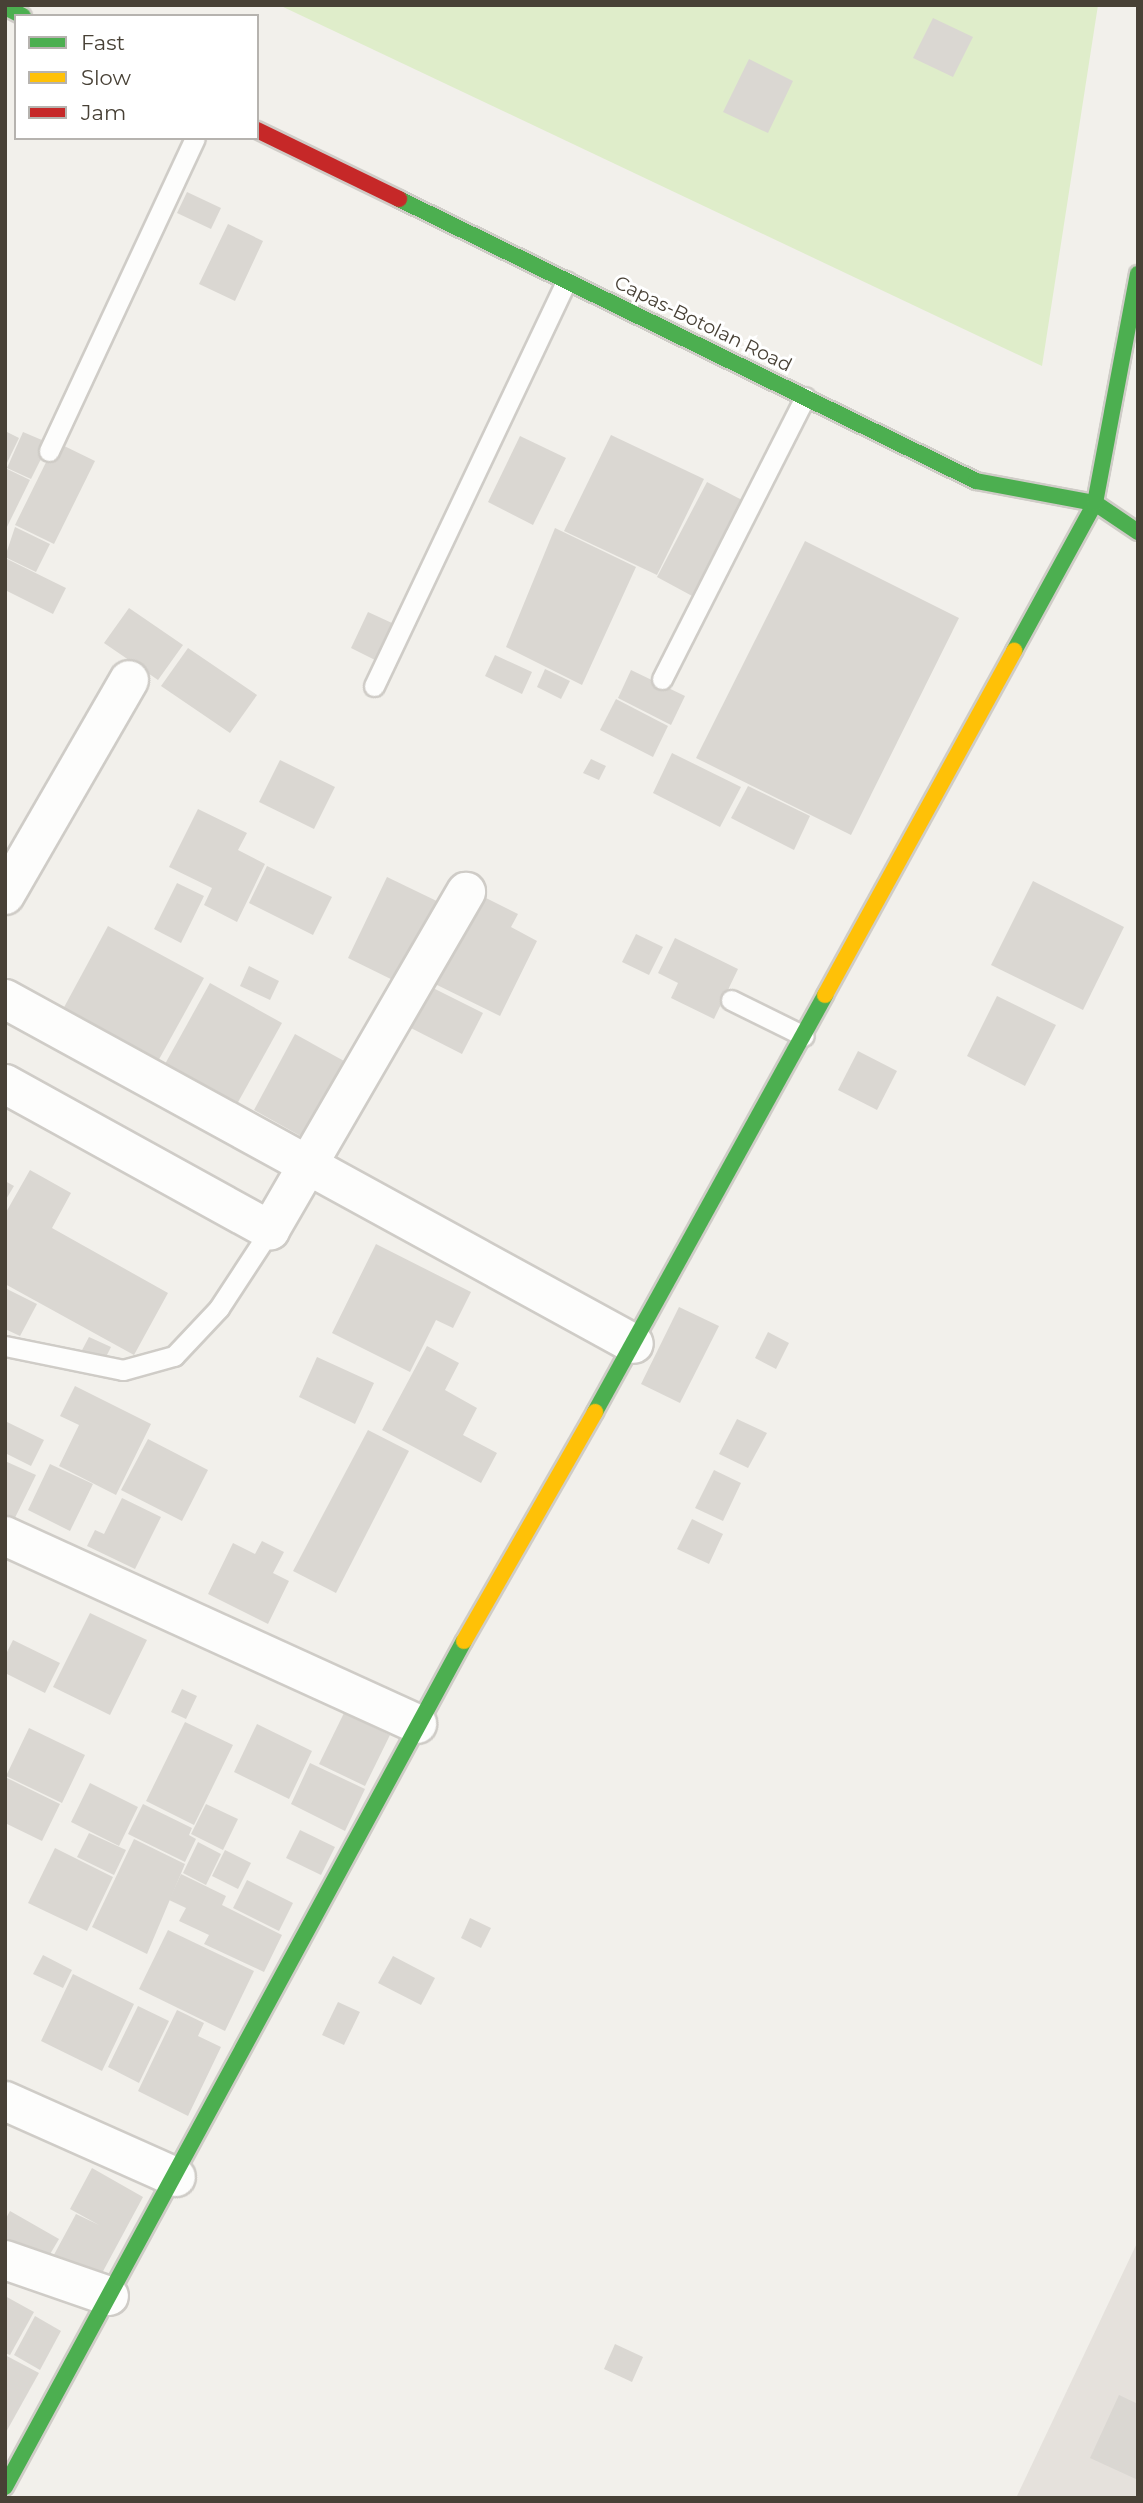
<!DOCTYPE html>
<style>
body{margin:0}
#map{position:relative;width:1143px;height:2503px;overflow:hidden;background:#f2f0eb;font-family:Montserrat,sans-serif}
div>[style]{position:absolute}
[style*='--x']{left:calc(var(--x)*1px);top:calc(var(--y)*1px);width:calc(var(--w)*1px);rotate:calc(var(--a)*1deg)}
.industrial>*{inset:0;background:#e5e1dc}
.green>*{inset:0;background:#dfedca}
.building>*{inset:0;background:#dad7d2}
.roads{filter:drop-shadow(2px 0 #cfccc7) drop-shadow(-2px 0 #cfccc7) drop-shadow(0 2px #cfccc7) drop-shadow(0 -2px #cfccc7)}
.lane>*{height:19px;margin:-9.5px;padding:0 9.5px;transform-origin:9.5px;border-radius:9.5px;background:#fdfdfc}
.street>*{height:38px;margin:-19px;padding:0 19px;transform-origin:19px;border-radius:19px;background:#fdfdfc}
.fast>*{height:16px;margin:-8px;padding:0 8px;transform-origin:8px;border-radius:8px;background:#4caf50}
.slow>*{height:16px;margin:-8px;padding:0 8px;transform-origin:8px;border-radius:8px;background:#ffc107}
.jam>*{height:16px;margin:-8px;padding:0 8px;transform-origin:8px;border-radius:8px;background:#c62828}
span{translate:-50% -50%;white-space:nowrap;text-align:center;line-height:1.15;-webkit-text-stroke:6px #fff;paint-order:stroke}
.street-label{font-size:19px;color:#484136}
.frame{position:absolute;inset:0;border:7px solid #484136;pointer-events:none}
.legend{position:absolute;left:14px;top:14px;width:245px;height:126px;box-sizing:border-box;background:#fff;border:2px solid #b6b3af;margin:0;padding:9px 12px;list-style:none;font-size:21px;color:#484136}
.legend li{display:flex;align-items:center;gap:14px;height:35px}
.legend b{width:35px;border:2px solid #b6b3af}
</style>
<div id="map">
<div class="industrial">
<div style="clip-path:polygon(1138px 2241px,1138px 2498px,1016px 2498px)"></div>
</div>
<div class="green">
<div style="clip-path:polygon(279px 5px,1098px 5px,1042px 366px)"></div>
</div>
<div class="building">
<div style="clip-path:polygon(933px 18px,973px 37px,953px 77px,913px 58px)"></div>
<div style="clip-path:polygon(749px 59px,793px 81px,768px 133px,723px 112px)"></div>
<div style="clip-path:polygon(187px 192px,221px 208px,211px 229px,177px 213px)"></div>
<div style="clip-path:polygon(228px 224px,263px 241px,235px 301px,199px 284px)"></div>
<div style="clip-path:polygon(5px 431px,19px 438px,5px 467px)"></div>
<div style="clip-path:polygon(23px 432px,49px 443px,31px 479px,7px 468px)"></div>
<div style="clip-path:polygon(611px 435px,704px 479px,657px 575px,564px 531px)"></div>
<div style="clip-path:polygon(520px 436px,566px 458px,533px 525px,488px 502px)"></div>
<div style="clip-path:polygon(56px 442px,95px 461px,54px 544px,15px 525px)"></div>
<div style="clip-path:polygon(5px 468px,30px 480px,5px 531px)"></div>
<div style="clip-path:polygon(707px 482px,744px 501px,694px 597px,657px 577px)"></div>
<div style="clip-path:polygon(15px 527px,50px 544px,36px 572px,5px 557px)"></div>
<div style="clip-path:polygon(555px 528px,636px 567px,582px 685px,506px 647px)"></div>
<div style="clip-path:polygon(805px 541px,959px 618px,851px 835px,696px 758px)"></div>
<div style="clip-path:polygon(5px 558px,66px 588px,53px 614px,5px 590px)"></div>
<div style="clip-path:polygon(129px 608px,183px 645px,158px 680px,104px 643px)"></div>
<div style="clip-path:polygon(368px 612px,392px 623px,375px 660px,351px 648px)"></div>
<div style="clip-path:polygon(188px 648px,257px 695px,230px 733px,161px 686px)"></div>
<div style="clip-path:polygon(495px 655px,532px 672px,522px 694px,485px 676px)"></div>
<div style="clip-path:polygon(545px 669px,570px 681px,561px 699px,537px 687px)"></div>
<div style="clip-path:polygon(631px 670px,685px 696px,671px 725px,618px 698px)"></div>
<div style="clip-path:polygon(616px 699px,668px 726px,653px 757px,600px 730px)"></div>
<div style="clip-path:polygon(672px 753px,741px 787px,720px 827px,653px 793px)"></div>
<div style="clip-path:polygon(591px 759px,606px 766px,599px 780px,583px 773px)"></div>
<div style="clip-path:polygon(280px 760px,335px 787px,314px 829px,259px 802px)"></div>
<div style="clip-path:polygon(748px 786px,810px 816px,794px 850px,731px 818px)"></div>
<div style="clip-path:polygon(198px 809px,247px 833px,238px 850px,265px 864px,237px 922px,204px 905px,212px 888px,169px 867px)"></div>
<div style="clip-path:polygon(267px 866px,332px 897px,313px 935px,249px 903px)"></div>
<div style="clip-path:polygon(387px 877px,445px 905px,405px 986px,348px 958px)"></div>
<div style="clip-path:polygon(1033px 881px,1124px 927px,1083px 1010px,991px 965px)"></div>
<div style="clip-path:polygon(177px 883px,204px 896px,181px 943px,154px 929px)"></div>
<div style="clip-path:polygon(476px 893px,518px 914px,511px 927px,537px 941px,500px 1016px,431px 982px)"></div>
<div style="clip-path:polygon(108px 926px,204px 978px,157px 1063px,62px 1011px)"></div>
<div style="clip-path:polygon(636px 934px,663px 947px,649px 975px,622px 962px)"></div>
<div style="clip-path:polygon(675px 938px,738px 969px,714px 1019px,671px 998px,678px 983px,658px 973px)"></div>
<div style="clip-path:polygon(249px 966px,279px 981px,270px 1000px,240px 986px)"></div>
<div style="clip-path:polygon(210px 983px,282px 1023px,237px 1104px,165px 1064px)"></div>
<div style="clip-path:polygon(425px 984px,483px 1013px,462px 1054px,405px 1025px)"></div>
<div style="clip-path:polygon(997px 996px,1056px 1025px,1025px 1086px,967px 1056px)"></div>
<div style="clip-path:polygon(295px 1034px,355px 1067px,313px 1143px,254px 1110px)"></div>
<div style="clip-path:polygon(858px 1051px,897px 1071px,877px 1110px,838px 1090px)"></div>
<div style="clip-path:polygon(30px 1170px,71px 1193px,52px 1228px,168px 1293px,134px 1355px,5px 1284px,5px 1214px)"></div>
<div style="clip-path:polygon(5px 1181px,14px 1186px,5px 1201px)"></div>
<div style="clip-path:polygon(376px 1244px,471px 1292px,453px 1328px,436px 1320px,410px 1372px,332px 1333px)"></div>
<div style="clip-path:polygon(5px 1288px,37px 1304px,20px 1336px,5px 1329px)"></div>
<div style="clip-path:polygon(679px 1307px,719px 1326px,680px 1403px,641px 1384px)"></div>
<div style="clip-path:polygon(768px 1332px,789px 1343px,776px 1369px,755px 1358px)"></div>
<div style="clip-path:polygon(89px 1337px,111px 1347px,103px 1363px,81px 1352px)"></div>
<div style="clip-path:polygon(427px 1346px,459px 1363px,445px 1390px,477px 1408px,463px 1435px,497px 1453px,481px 1483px,382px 1430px)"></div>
<div style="clip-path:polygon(317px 1357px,374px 1383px,355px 1424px,299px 1397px)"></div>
<div style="clip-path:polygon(75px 1386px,151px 1424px,116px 1495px,59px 1466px,79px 1425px,60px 1416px)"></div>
<div style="clip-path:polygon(737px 1419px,767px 1433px,748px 1468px,719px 1454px)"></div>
<div style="clip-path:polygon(5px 1421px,44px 1440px,31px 1466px,5px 1453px)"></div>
<div style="clip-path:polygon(368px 1430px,409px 1451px,336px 1593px,293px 1571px)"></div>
<div style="clip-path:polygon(148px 1439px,208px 1470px,182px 1521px,121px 1490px)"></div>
<div style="clip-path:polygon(5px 1461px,36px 1475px,8px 1532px,5px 1530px)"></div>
<div style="clip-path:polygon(50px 1464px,93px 1484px,70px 1531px,28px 1510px)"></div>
<div style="clip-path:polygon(714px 1470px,741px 1483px,723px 1521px,695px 1508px)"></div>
<div style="clip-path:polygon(122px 1498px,161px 1517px,135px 1569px,87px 1546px,95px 1530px,104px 1534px)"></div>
<div style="clip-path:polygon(692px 1519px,723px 1534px,709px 1564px,677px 1549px)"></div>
<div style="clip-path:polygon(262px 1541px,284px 1552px,273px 1573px,289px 1581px,268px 1624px,208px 1594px,233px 1543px,255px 1554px)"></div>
<div style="clip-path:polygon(90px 1613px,147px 1640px,110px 1715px,53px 1687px)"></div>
<div style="clip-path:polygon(13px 1640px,60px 1663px,45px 1693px,5px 1673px,5px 1656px)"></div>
<div style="clip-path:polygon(182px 1689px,197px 1696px,186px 1719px,171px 1712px)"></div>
<div style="clip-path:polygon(344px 1713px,390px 1735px,365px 1786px,319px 1764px)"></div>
<div style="clip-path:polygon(185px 1722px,233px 1745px,194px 1825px,146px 1801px)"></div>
<div style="clip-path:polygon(257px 1724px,312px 1751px,289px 1799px,234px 1772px)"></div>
<div style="clip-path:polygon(29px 1728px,85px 1755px,62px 1803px,6px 1776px)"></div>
<div style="clip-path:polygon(310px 1763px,365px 1789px,345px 1831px,291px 1804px)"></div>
<div style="clip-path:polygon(5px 1777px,60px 1804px,42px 1841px,5px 1823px)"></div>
<div style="clip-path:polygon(90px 1783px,138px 1807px,119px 1846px,71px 1822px)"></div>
<div style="clip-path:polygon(143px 1804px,192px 1828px,189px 1835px,196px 1839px,185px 1862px,128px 1834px)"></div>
<div style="clip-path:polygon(206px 1804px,238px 1819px,223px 1850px,191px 1834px)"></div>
<div style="clip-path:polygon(300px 1830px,335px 1847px,321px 1875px,286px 1858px)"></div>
<div style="clip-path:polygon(89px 1833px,126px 1850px,114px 1875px,77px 1857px)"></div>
<div style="clip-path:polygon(134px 1839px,185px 1864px,147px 1954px,92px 1927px)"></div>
<div style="clip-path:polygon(198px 1842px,221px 1854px,206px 1885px,183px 1873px)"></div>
<div style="clip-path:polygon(55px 1848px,113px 1877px,87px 1931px,28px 1903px)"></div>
<div style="clip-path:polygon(225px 1850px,251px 1863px,238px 1889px,212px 1876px)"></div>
<div style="clip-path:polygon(181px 1874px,226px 1896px,222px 1905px,282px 1935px,264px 1972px,204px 1944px,209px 1935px,179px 1921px,186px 1908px,169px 1900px)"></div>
<div style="clip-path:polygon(247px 1880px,293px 1903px,279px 1931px,233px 1908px)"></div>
<div style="clip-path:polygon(470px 1918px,491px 1928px,481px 1948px,461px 1938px)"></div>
<div style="clip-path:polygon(168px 1930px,254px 1971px,225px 2031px,139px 1989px)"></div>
<div style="clip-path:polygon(43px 1955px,72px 1970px,63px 1988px,33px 1974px)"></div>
<div style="clip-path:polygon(393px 1956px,435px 1978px,421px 2005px,378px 1983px)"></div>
<div style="clip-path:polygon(73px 1974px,134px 2004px,102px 2071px,41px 2041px)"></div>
<div style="clip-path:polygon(338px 2002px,360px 2012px,344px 2045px,322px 2035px)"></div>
<div style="clip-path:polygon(138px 2006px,169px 2021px,139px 2083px,108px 2067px)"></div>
<div style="clip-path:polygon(177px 2010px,204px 2023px,198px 2036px,221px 2047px,188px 2116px,138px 2091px)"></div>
<div style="clip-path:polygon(92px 2168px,143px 2197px,94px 2288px,49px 2264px,76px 2214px,99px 2225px,70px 2209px)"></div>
<div style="clip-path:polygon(10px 2211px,59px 2239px,40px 2271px,5px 2251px,5px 2220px)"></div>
<div style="clip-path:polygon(5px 2296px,34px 2312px,10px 2355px,5px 2353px)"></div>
<div style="clip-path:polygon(35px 2316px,61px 2331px,40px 2370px,14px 2355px)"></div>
<div style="clip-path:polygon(615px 2344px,643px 2357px,632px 2382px,604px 2369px)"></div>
<div style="clip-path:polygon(5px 2355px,39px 2373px,5px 2434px)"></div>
<div style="clip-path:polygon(1119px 2395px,1138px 2404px,1138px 2480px,1090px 2458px)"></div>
</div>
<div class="roads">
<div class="lane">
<div style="--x:49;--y:451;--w:345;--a:-65"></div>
<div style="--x:662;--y:679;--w:316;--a:-63.1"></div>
<div style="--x:374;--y:686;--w:448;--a:-64.6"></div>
<div style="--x:731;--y:1000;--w:81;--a:26.3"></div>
<div style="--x:5;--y:1346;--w:120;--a:11.5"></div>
<div style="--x:123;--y:1370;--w:53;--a:-15.4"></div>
<div style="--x:174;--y:1356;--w:66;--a:-46.8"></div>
<div style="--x:219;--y:1308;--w:93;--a:-56.8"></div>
</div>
<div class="street">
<div style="--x:5;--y:895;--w:248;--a:-60"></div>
<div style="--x:5;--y:999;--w:717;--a:28.74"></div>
<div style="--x:5;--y:1084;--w:303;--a:28.9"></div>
<div style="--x:270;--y:1230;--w:391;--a:-59.9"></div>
<div style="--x:5;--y:1536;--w:453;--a:24.5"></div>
<div style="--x:5;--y:2101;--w:187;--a:24"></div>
<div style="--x:5;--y:2260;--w:110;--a:19.1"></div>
</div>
<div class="fast">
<div style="--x:5;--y:7;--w:20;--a:27"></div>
<div style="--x:399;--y:199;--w:642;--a:26.05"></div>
<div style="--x:976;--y:481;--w:121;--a:10.5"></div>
<div style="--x:1095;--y:503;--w:52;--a:34"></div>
<div style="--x:1014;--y:651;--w:169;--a:-61.3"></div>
<div style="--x:1095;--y:503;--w:233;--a:-79.4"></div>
<div style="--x:595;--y:1412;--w:476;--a:-61.1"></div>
<div style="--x:5;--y:2487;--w:962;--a:-61.52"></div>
</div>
<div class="slow">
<div style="--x:825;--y:995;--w:393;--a:-61.2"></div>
<div style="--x:464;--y:1641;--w:264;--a:-60.2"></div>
</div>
<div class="jam">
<div style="--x:257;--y:130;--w:158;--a:25.9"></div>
</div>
</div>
<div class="street-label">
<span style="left:703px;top:324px;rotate:26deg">Capas-Botolan Road</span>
</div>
<div class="frame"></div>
<ul class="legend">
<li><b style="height:9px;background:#4caf50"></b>Fast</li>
<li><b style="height:9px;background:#ffc107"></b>Slow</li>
<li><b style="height:9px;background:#c62828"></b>Jam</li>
</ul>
</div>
